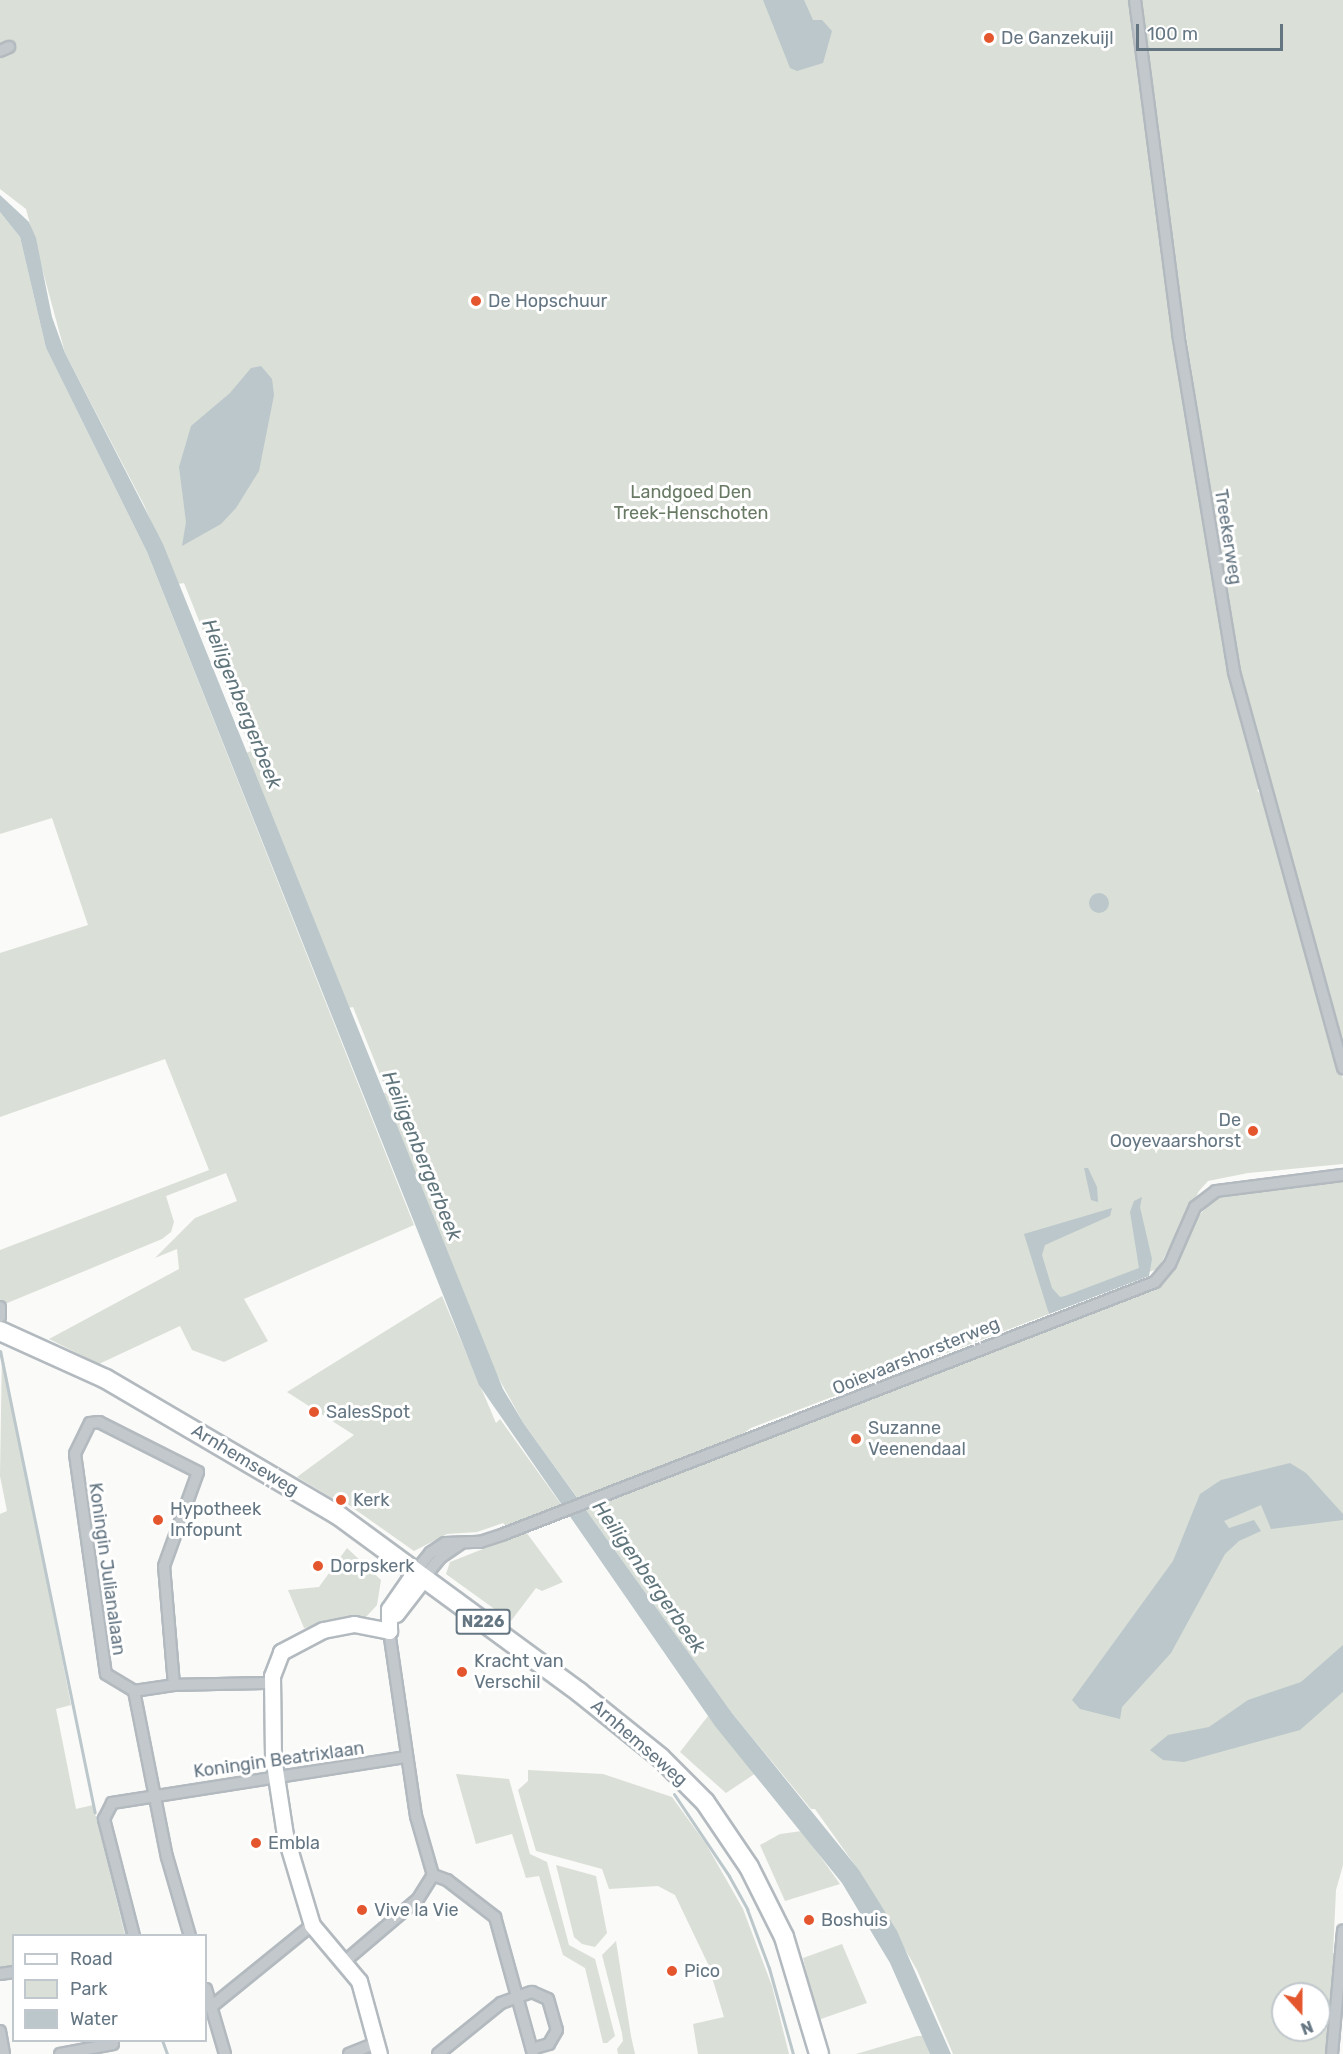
<!DOCTYPE html>
<style>
body{margin:0}
#map{position:relative;width:1343px;height:2054px;overflow:hidden;background:#fafaf8;font-family:Rubik,sans-serif}
div>[style]{position:absolute}
[style*='--x']{left:calc(var(--x)*1px);top:calc(var(--y)*1px);width:calc(var(--w)*1px);rotate:calc(var(--a)*1deg)}
.green>*{inset:0;background:#dadfd7}
.water>*{inset:0;background:#bbc7cb}
.round{border-radius:50%}
.stream>*{height:3px;margin:-1.5px;padding:0 1.5px;transform-origin:1.5px;border-radius:1.5px;background:#bbc7cb}
.roads{filter:drop-shadow(2px 0 #b3babf) drop-shadow(-2px 0 #b3babf) drop-shadow(0 2px #b3babf) drop-shadow(0 -2px #b3babf)}
.street>*{height:10px;margin:-5px;padding:0 5px;transform-origin:5px;border-radius:5px;background:#c3c8cc}
.secondary>*{height:15px;margin:-7.5px;padding:0 7.5px;transform-origin:7.5px;border-radius:7.5px;background:#fff}
.primary>*{height:18px;margin:-9px;padding:0 9px;transform-origin:9px;border-radius:9px;background:#fff}
.dots>*{width:16px;height:16px;translate:-50% -50%;box-sizing:border-box;border:3px solid #fff;border-radius:50%}
span{translate:-50% -50%;white-space:nowrap;text-align:center;line-height:1.15;-webkit-text-stroke:6px #fff;paint-order:stroke}
.shield-label span{padding:2px 4px;background:#fff;border:2px solid;border-radius:4px;-webkit-text-stroke-width:0}
.shield-label{font-size:16px;color:#657683;font-weight:700}
.poi-label{font-size:18px;color:#657683}
.left{translate:0 -50%;text-align:left}
.right{translate:-100% -50%;text-align:right}
.park-label{font-size:18px;color:#687a64}
.street-label{font-size:18px;color:#657683}
.water-label{font-size:20px;color:#60757c;font-style:italic}
.legend{position:absolute;left:12px;top:1934px;width:195px;height:108px;box-sizing:border-box;background:#fff;border:2px solid #c1c8cd;margin:0;padding:8px 10px;list-style:none;font-size:18px;color:#657683}
.legend li{display:flex;align-items:center;gap:12px;height:30px}
.legend b{width:30px;border:2px solid #c1c8cd}
.north{position:absolute;left:1271px;top:1982px;width:60px;height:60px;box-sizing:border-box;background:#fff;border:2px solid #c1c8cd;border-radius:50%;rotate:159deg;font-size:16px;font-weight:700;line-height:24px;text-align:center;color:#657683}
.north::after{content:'';display:block;margin:auto;width:21px;height:27px;background:#e4572e;clip-path:polygon(50% 0,100% 100%,50% 72%,0 100%)}
.scale{position:absolute;left:1136px;top:24px;width:147px;height:27px;box-sizing:border-box;border:3px solid #657683;border-top:0;padding-left:8px;font-size:18px;line-height:21px;white-space:nowrap;color:#657683;-webkit-text-stroke:4px #fff;paint-order:stroke}
</style>
<div id="map">
<div class="green">
<div style="clip-path:polygon(0 0,1131px 0,1222px 643px,1261px 788px,1257px 790px,1263px 798px,1343px 1079px,1343px 1164px,1248px 1173px,1208px 1181px,1199px 1191px,1158px 1269px,1047px 1305px,1049px 1314px,751px 1428px,738px 1437px,579px 1500px,524px 1424px,493px 1368px,382px 1094px,387px 1092px,353px 1007px,348px 1008px,246px 753px,251px 751px,184px 583px,178px 584px,144px 505px,65px 353px,26px 209px,0 189px)"></div>
<div style="clip-path:polygon(1141px 0,1343px 0,1343px 1043px,1239px 668px,1183px 316px)"></div>
<div style="clip-path:polygon(0 212px,20px 237px,46px 348px,147px 552px,414px 1225px,244px 1299px,268px 1341px,224px 1362px,192px 1350px,180px 1326px,99px 1364px,49px 1339px,179px 1269px,177px 1249px,155px 1258px,195px 1218px,237px 1201px,226px 1173px,166px 1196px,174px 1222px,171px 1232px,162px 1239px,0 1306px,0 1250px,209px 1170px,165px 1059px,0 1117px,0 953px,88px 925px,52px 818px,0 834px)"></div>
<div style="clip-path:polygon(evenodd,1343px 1181px,1343px 1865px,1336px 1890px,1333px 1953px,1338px 1953px,1336px 1978px,1332px 1978px,1330px 2054px,953px 2054px,917px 1970px,862px 1875px,815px 1809px,811px 1809px,732px 1713px,585px 1509px,1137px 1293px,1164px 1277px,1198px 1217px,1216px 1196px,1343px 1181px,1283px 1994px,1319px 1994px,1319px 2030px,1283px 2030px,1283px 1994px)"></div>
<div style="clip-path:polygon(442px 1296px,496px 1423px,500px 1419px,563px 1507px,506px 1526px,503px 1523px,477px 1532px,447px 1534px,414px 1551px,336px 1496px,332px 1498px,297px 1477px,354px 1435px,287px 1392px)"></div>
<div style="clip-path:polygon(2px 1350px,71px 1705px,56px 1709px,76px 1809px,93px 1805px,125px 1935px,14px 1936px,13px 1969px,0 1971px,0 1514px,7px 1511px,0 1476px)"></div>
<div style="clip-path:polygon(526px 1532px,563px 1582px,542px 1591px,536px 1588px,511px 1621px,446px 1574px,450px 1562px)"></div>
<div style="clip-path:polygon(347px 1548px,381px 1580px,377px 1605px,366px 1617px,304px 1628px,288px 1590px,319px 1587px)"></div>
<div style="clip-path:polygon(708px 1716px,756px 1773px,726px 1793px,680px 1752px)"></div>
<div style="clip-path:polygon(528px 1770px,603px 1774px,672px 1797px,706px 1844px,743px 1909px,772px 1986px,789px 2054px,698px 2054px,693px 2024px,724px 2017px,708px 1964px,675px 1895px,658px 1886px,609px 1889px,602px 1869px,536px 1851px,518px 1790px,528px 1781px)"></div>
<div style="clip-path:polygon(456px 1774px,509px 1779px,530px 1854px,547px 1862px,569px 1945px,595px 1959px,615px 2036px,607px 2043px,603px 2043px,585px 1968px,563px 1955px,539px 1876px,526px 1878px,512px 1834px,476px 1844px)"></div>
<div style="clip-path:polygon(802px 1831px,840px 1884px,785px 1901px,760px 1845px,780px 1834px)"></div>
<div style="clip-path:polygon(556px 1865px,596px 1876px,607px 1933px,595px 1947px,582px 1944px,574px 1937px)"></div>
<div style="clip-path:polygon(616px 1941px,631px 2036px,635px 2054px,618px 2054px,617px 2049px,623px 2041px,622px 2033px,602px 1955px)"></div>
<div style="clip-path:polygon(842px 1944px,867px 2003px,818px 2020px,803px 1958px)"></div>
<div style="clip-path:polygon(923px 2036px,930px 2054px,856px 2054px,917px 2036px)"></div>
</div>
<div class="water">
<div style="clip-path:polygon(763px 0,804px 0,813px 20px,822px 20px,832px 31px,823px 63px,797px 71px,790px 68px)"></div>
<div style="clip-path:polygon(0 195px,29px 222px,36px 238px,52px 317px,65px 353px,163px 544px,503px 1389px,524px 1424px,732px 1713px,859px 1870px,897px 1931px,951px 2054px,930px 2054px,890px 1963px,842px 1883px,715px 1726px,479px 1385px,147px 552px,46px 348px,20px 237px,0 212px)"></div>
<div style="clip-path:polygon(261px 366px,272px 379px,274px 395px,259px 471px,236px 508px,221px 524px,182px 546px,186px 522px,179px 467px,191px 426px,230px 393px,251px 368px)"></div>
<div class="round" style="left:1089px;top:893px;width:20px;height:20px"></div>
<div style="clip-path:polygon(1084px 1168px,1088px 1168px,1097px 1187px,1098px 1202px,1091px 1200px)"></div>
<div style="clip-path:polygon(1142px 1197px,1140px 1207px,1152px 1259px,1149px 1276px,1049px 1314px,1024px 1234px,1112px 1208px,1110px 1216px,1045px 1245px,1042px 1255px,1052px 1288px,1060px 1297px,1065px 1296px,1139px 1268px,1130px 1212px,1134px 1201px)"></div>
<div style="clip-path:polygon(1290px 1463px,1306px 1473px,1343px 1514px,1343px 1520px,1271px 1529px,1261px 1505px,1224px 1521px,1229px 1528px,1254px 1520px,1261px 1531px,1239px 1541px,1225px 1554px,1171px 1653px,1122px 1707px,1120px 1719px,1080px 1709px,1072px 1700px,1173px 1561px,1200px 1494px,1221px 1480px)"></div>
<div style="clip-path:polygon(1343px 1645px,1343px 1692px,1300px 1730px,1184px 1762px,1163px 1760px,1150px 1750px,1168px 1735px,1209px 1727px,1248px 1700px,1301px 1682px)"></div>
</div>
<div class="stream">
<div style="--x:0;--y:1351;--w:471;--a:78.4"></div>
<div style="--x:674;--y:1794;--w:99;--a:56.1"></div>
<div style="--x:729;--y:1876;--w:38;--a:61"></div>
<div style="--x:747;--y:1909;--w:63;--a:69.6"></div>
<div style="--x:769;--y:1968;--w:89;--a:74.4"></div>
<div style="--x:97;--y:1817;--w:123;--a:75.9"></div>
<div style="--x:162;--y:2040;--w:15;--a:70"></div>
</div>
<div class="roads">
<div class="street">
<div style="--x:1135;--y:0;--w:336;--a:82.6"></div>
<div style="--x:1178;--y:333;--w:344;--a:80.6"></div>
<div style="--x:1234;--y:672;--w:411;--a:74.6"></div>
<div style="--x:0;--y:51;--w:10;--a:-24"></div>
<div style="--x:0;--y:1307;--w:10;--a:90"></div>
<div style="--x:414;--y:1573;--w:26;--a:-51"></div>
<div style="--x:430;--y:1553;--w:18;--a:-34"></div>
<div style="--x:445;--y:1543;--w:35;--a:-2"></div>
<div style="--x:480;--y:1542;--w:25;--a:-18"></div>
<div style="--x:504;--y:1534;--w:698;--a:-21.16"></div>
<div style="--x:1155;--y:1282;--w:23;--a:-50"></div>
<div style="--x:1170;--y:1264;--w:62;--a:-66.3"></div>
<div style="--x:1195;--y:1207;--w:26;--a:-37"></div>
<div style="--x:1216;--y:1191;--w:128;--a:-7.2"></div>
<div style="--x:423;--y:1579;--w:28;--a:-51"></div>
<div style="--x:441;--y:1557;--w:23;--a:-34"></div>
<div style="--x:389;--y:1631;--w:187;--a:81.7"></div>
<div style="--x:416;--y:1816;--w:61;--a:73.9"></div>
<div style="--x:174;--y:1685;--w:119;--a:-94.8"></div>
<div style="--x:164;--y:1566;--w:100;--a:-70.1"></div>
<div style="--x:198;--y:1472;--w:111;--a:-153.2"></div>
<div style="--x:99;--y:1422;--w:9;--a:174"></div>
<div style="--x:90;--y:1423;--w:34;--a:116"></div>
<div style="--x:75;--y:1454;--w:222;--a:82"></div>
<div style="--x:106;--y:1674;--w:33;--a:31"></div>
<div style="--x:134;--y:1691;--w:169;--a:78.8"></div>
<div style="--x:167;--y:1857;--w:82;--a:73.8"></div>
<div style="--x:134;--y:1691;--w:40;--a:-8.5"></div>
<div style="--x:174;--y:1685;--w:98;--a:-1.2"></div>
<div style="--x:433;--y:1875;--w:15;--a:20"></div>
<div style="--x:447;--y:1880;--w:61;--a:37.6"></div>
<div style="--x:495;--y:1917;--w:142;--a:74.5"></div>
<div style="--x:134;--y:1936;--w:121;--a:-104.4"></div>
<div style="--x:104;--y:1819;--w:18;--a:-63"></div>
<div style="--x:112;--y:1803;--w:298;--a:-8.9"></div>
<div style="--x:344;--y:1962;--w:97;--a:-40.4"></div>
<div style="--x:418;--y:1899;--w:28;--a:-58"></div>
<div style="--x:0;--y:1974;--w:14;--a:-8"></div>
<div style="--x:206;--y:1989;--w:68;--a:73.7"></div>
<div style="--x:211;--y:2007;--w:130;--a:-39.1"></div>
<div style="--x:0;--y:2031;--w:23;--a:80"></div>
<div style="--x:60;--y:2054;--w:54;--a:-10.7"></div>
<div style="--x:349;--y:2054;--w:29;--a:-22"></div>
<div style="--x:438;--y:2054;--w:81;--a:-39"></div>
<div style="--x:501;--y:2003;--w:33;--a:-20"></div>
<div style="--x:532;--y:1992;--w:17;--a:24"></div>
<div style="--x:548;--y:1999;--w:32;--a:74"></div>
<div style="--x:557;--y:2030;--w:16;--a:120"></div>
<div style="--x:549;--y:2044;--w:18;--a:164"></div>
<div style="--x:1332;--y:2054;--w:124;--a:-84.9"></div>
</div>
<div class="secondary">
<div style="--x:396;--y:1614;--w:44;--a:-52.4"></div>
<div style="--x:389;--y:1631;--w:22;--a:-90"></div>
<div style="--x:389;--y:1609;--w:44;--a:-55.2"></div>
<div style="--x:379;--y:2054;--w:76;--a:-105.3"></div>
<div style="--x:359;--y:1981;--w:73;--a:-130"></div>
<div style="--x:312;--y:1925;--w:94;--a:-106.7"></div>
<div style="--x:285;--y:1835;--w:79;--a:-98.7"></div>
<div style="--x:273;--y:1757;--w:81;--a:-90.7"></div>
<div style="--x:272;--y:1676;--w:26;--a:-69"></div>
<div style="--x:281;--y:1652;--w:47;--a:-27.6"></div>
<div style="--x:323;--y:1630;--w:32;--a:-11"></div>
<div style="--x:354;--y:1624;--w:36;--a:11"></div>
</div>
<div class="primary">
<div style="--x:0;--y:1331;--w:116;--a:24.4"></div>
<div style="--x:106;--y:1379;--w:269;--a:30.4"></div>
<div style="--x:338;--y:1515;--w:299;--a:36.3"></div>
<div style="--x:579;--y:1692;--w:105;--a:38.8"></div>
<div style="--x:661;--y:1758;--w:62;--a:45"></div>
<div style="--x:705;--y:1802;--w:78;--a:55.9"></div>
<div style="--x:749;--y:1867;--w:78;--a:63.4"></div>
<div style="--x:784;--y:1937;--w:122;--a:73.3"></div>
</div>
</div>
<div class="dots">
<div style="left:989px;top:38px;background:#e4572e"></div>
<div style="left:476px;top:301px;background:#e4572e"></div>
<div style="left:1253px;top:1131px;background:#e4572e"></div>
<div style="left:314px;top:1412px;background:#e4572e"></div>
<div style="left:856px;top:1439px;background:#e4572e"></div>
<div style="left:341px;top:1500px;background:#e4572e"></div>
<div style="left:158px;top:1520px;background:#e4572e"></div>
<div style="left:318px;top:1566px;background:#e4572e"></div>
<div style="left:462px;top:1672px;background:#e4572e"></div>
<div style="left:256px;top:1843px;background:#e4572e"></div>
<div style="left:362px;top:1910px;background:#e4572e"></div>
<div style="left:809px;top:1920px;background:#e4572e"></div>
<div style="left:672px;top:1971px;background:#e4572e"></div>
</div>
<div class="shield-label">
<span style="left:483px;top:1622px">N226</span>
</div>
<div class="poi-label">
<span class="left" style="left:1001px;top:38px">De Ganzekuijl</span>
<span class="left" style="left:488px;top:301px">De Hopschuur</span>
<span class="right" style="left:1241px;top:1131px">De<br>Ooyevaarshorst</span>
<span class="left" style="left:326px;top:1412px">SalesSpot</span>
<span class="left" style="left:868px;top:1439px">Suzanne<br>Veenendaal</span>
<span class="left" style="left:353px;top:1500px">Kerk</span>
<span class="left" style="left:170px;top:1520px">Hypotheek<br>Infopunt</span>
<span class="left" style="left:330px;top:1566px">Dorpskerk</span>
<span class="left" style="left:474px;top:1672px">Kracht van<br>Verschil</span>
<span class="left" style="left:268px;top:1843px">Embla</span>
<span class="left" style="left:374px;top:1910px">Vive la Vie</span>
<span class="left" style="left:821px;top:1920px">Boshuis</span>
<span class="left" style="left:684px;top:1971px">Pico</span>
</div>
<div class="park-label">
<span style="left:691px;top:503px">Landgoed Den<br>Treek-Henschoten</span>
</div>
<div class="street-label">
<span style="left:1228px;top:537px;rotate:81deg">Treekerweg</span>
<span style="left:916px;top:1356px;rotate:-22deg">Ooievaarshorsterweg</span>
<span style="left:245px;top:1460px;rotate:31deg">Arnhemseweg</span>
<span style="left:107px;top:1569px;rotate:82deg">Koningin Julianalaan</span>
<span style="left:639px;top:1743px;rotate:41deg">Arnhemseweg</span>
<span style="left:279px;top:1760px;rotate:-8deg">Koningin Beatrixlaan</span>
</div>
<div class="water-label">
<span style="left:242px;top:704px;rotate:68deg">Heiligenbergerbeek</span>
<span style="left:422px;top:1156px;rotate:68deg">Heiligenbergerbeek</span>
<span style="left:649px;top:1577px;rotate:55deg">Heiligenbergerbeek</span>
</div>
<ul class="legend">
<li><b style="height:8px;background:#fff"></b>Road</li>
<li><b style="height:16px;background:#dadfd7"></b>Park</li>
<li><b style="height:16px;background:#bbc7cb"></b>Water</li>
</ul>
<div class="north">N</div>
<div class="scale">100 m</div>
</div>
